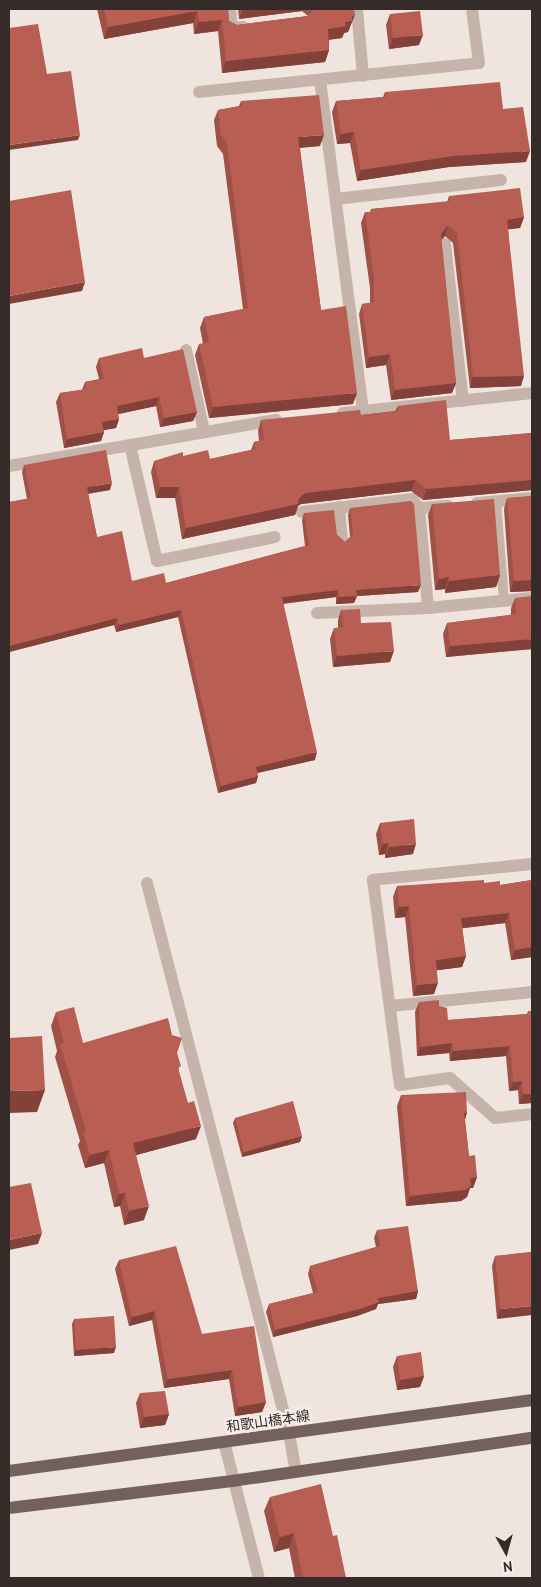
<!DOCTYPE html>
<meta charset="utf-8">
<style>
body{margin:0}
#map{position:relative;width:541px;height:1587px;overflow:hidden;background:#f0e5de;font-family:"PT Sans","Noto Sans JP",sans-serif}
div>[style]{position:absolute}
[style*='--x']{left:calc(var(--x)*1px);top:calc(var(--y)*1px);width:calc(var(--w)*1px);rotate:calc(var(--a)*1deg)}
.lane>*{height:10px;margin:-5px;padding:0 5px;transform-origin:5px;border-radius:5px;background:#c6b4ab}
.street>*{height:12px;margin:-6px;padding:0 6px;transform-origin:6px;border-radius:6px;background:#c6b4ab}
.primary>*{height:12px;margin:-6px;padding:0 6px;transform-origin:6px;border-radius:6px;background:#75615c}
.wall>*{inset:0;background:#9f5147}
.shaded-wall>*{inset:0;background:#82423a}
.building>*{inset:0;background:#b95e53}
span{translate:-50% -50%;white-space:nowrap;text-align:center;line-height:1.15;-webkit-text-stroke:4.5px #f8efea;paint-order:stroke}
.street-label{font-size:14px;color:#352b29}
.frame{position:absolute;inset:0;border:10px solid #352b29;pointer-events:none}
.north{position:absolute;left:481px;top:1527px;width:50px;height:50px;-webkit-text-stroke:4px #f8efea;paint-order:stroke;rotate:173deg;font-size:14px;font-weight:700;line-height:20px;text-align:center;color:#352b29}
.north::after{content:'';display:block;margin:auto;width:18px;height:22px;background:#352b29;clip-path:polygon(50% 0,100% 100%,50% 72%,0 100%)}
</style>
<div id="map">
<div class="lane">
<div style="--x:496;--y:501;--w:99;--a:85.4"></div>
</div>
<div class="street">
<div style="--x:230;--y:9;--w:19;--a:84"></div>
<div style="--x:232;--y:28;--w:11;--a:-5"></div>
<div style="--x:357;--y:9;--w:67;--a:84.9"></div>
<div style="--x:320;--y:80;--w:334;--a:82.6"></div>
<div style="--x:199;--y:92;--w:281;--a:-5.9"></div>
<div style="--x:479;--y:63;--w:54;--a:-97.4"></div>
<div style="--x:336;--y:199;--w:166;--a:-6.6"></div>
<div style="--x:445;--y:244;--w:158;--a:83.5"></div>
<div style="--x:186;--y:350;--w:83;--a:77.5"></div>
<div style="--x:343;--y:413;--w:190;--a:-6"></div>
<div style="--x:130;--y:445;--w:119;--a:76.9"></div>
<div style="--x:157;--y:561;--w:120;--a:-11.5"></div>
<div style="--x:9;--y:466;--w:271;--a:-9.8"></div>
<div style="--x:477;--y:503;--w:55;--a:-5.2"></div>
<div style="--x:339;--y:507;--w:34;--a:85"></div>
<div style="--x:302;--y:512;--w:111;--a:-6.7"></div>
<div style="--x:412;--y:499;--w:11;--a:52"></div>
<div style="--x:428;--y:608;--w:100;--a:-95.1"></div>
<div style="--x:419;--y:508;--w:29;--a:-4"></div>
<div style="--x:317;--y:613;--w:111;--a:-2.6"></div>
<div style="--x:428;--y:608;--w:104;--a:-5.5"></div>
<div style="--x:532;--y:864;--w:160;--a:174.3"></div>
<div style="--x:373;--y:880;--w:207;--a:82.5"></div>
<div style="--x:400;--y:1085;--w:50;--a:-8"></div>
<div style="--x:450;--y:1078;--w:60;--a:41.6"></div>
<div style="--x:495;--y:1118;--w:37;--a:-6"></div>
<div style="--x:147;--y:883;--w:568;--a:75.52"></div>
<div style="--x:289;--y:1433;--w:39;--a:80"></div>
<div style="--x:390;--y:1006;--w:143;--a:-5.6"></div>
<div style="--x:224;--y:1442;--w:140;--a:75.6"></div>
</div>
<div class="primary">
<div style="--x:9;--y:1471;--w:528;--a:-7.73"></div>
<div style="--x:9;--y:1508;--w:225;--a:-6.9"></div>
<div style="--x:232;--y:1481;--w:303;--a:-8.2"></div>
</div>
<div class="wall">
<div style="clip-path:polygon(97px 9px,228px 9px,229px 21px,237px 25px,308px 16px,302px 11px,239px 19px,238px 9px,354px 9px,350px 27px,348px 32px,344px 33px,342px 38px,329px 40px,329px 50px,325px 62px,222px 73px,218px 31px,194px 34px,193px 23px,104px 39px)"></div>
<div style="clip-path:polygon(390px 14px,419px 45px,389px 49px,386px 25px)"></div>
<div style="clip-path:polygon(385px 92px,503px 109px,526px 162px,449px 167px,357px 181px,350px 143px,337px 144px,332px 112px,336px 101px,383px 97px)"></div>
<div style="clip-path:polygon(241px 101px,320px 146px,300px 148px,321px 310px,353px 404px,209px 418px,195px 355px,199px 344px,203px 344px,200px 328px,204px 317px,243px 309px,223px 154px,217px 146px,214px 120px,218px 110px,239px 106px)"></div>
<div style="clip-path:polygon(449px 196px,524px 217px,520px 228px,508px 229px,521px 386px,470px 388px,453px 243px,445px 236px,441px 240px,456px 383px,452px 393px,391px 400px,386px 365px,366px 368px,359px 314px,362px 304px,370px 303px,370px 288px,361px 223px,365px 212px,370px 212px,371px 209px,447px 202px)"></div>
<div style="clip-path:polygon(99px 358px,144px 358px,197px 412px,193px 421px,160px 427px,156px 406px,118px 414px,119px 419px,116px 428px,104px 430px,104px 432px,101px 441px,64px 448px,56px 402px,60px 393px,82px 390px,85px 382px,99px 379px,96px 367px)"></div>
<div style="clip-path:polygon(398px 406px,450px 440px,532px 433px,532px 490px,423px 500px,411px 491px,301px 504px,298px 506px,295px 515px,182px 539px,175px 498px,156px 498px,151px 472px,154px 461px,183px 456px,210px 459px,251px 450px,254px 442px,259px 441px,258px 431px,261px 420px,361px 415px,395px 411px)"></div>
<div style="clip-path:polygon(24px 465px,110px 490px,88px 494px,97px 537px,132px 581px,166px 583px,305px 546px,302px 520px,304px 513px,337px 535px,345px 542px,350px 537px,348px 515px,350px 508px,418px 592px,357px 596px,354px 603px,336px 604px,336px 597px,283px 604px,315px 760px,257px 773px,258px 776px,256px 783px,218px 793px,178px 617px,116px 632px,114px 625px,9px 652px,9px 502px,27px 499px,22px 472px)"></div>
<div style="clip-path:polygon(532px 496px,532px 591px,510px 592px,504px 509px,507px 498px)"></div>
<div style="clip-path:polygon(432px 504px,500px 575px,496px 587px,445px 593px,445px 589px,435px 590px,428px 515px)"></div>
<div style="clip-path:polygon(515px 598px,532px 649px,446px 657px,443px 634px,447px 623px,511px 615px,511px 608px)"></div>
<div style="clip-path:polygon(341px 610px,361px 623px,390px 662px,333px 667px,330px 639px,334px 628px,338px 628px,338px 620px)"></div>
<div style="clip-path:polygon(380px 823px,413px 854px,385px 858px,385px 854px,379px 855px,376px 834px)"></div>
<div style="clip-path:polygon(532px 880px,532px 957px,511px 960px,505px 923px,462px 928px,466px 956px,462px 967px,437px 970px,434px 994px,413px 996px,405px 917px,395px 918px,393px 897px,397px 886px,484px 883px,500px 885px)"></div>
<div style="clip-path:polygon(419px 1002px,439px 1006px,448px 1020px,527px 1014px,528px 1011px,532px 1011px,532px 1103px,519px 1104px,518px 1090px,509px 1091px,506px 1056px,450px 1061px,449px 1053px,417px 1056px,415px 1012px)"></div>
<div style="clip-path:polygon(56px 1012px,83px 1043px,177px 1053px,179px 1072px,196px 1139px,136px 1155px,144px 1220px,124px 1225px,120px 1206px,114px 1207px,104px 1163px,85px 1168px,78px 1145px,80px 1141px,55px 1057px,57px 1051px,51px 1026px)"></div>
<div style="clip-path:polygon(401px 1095px,465px 1120px,469px 1156px,477px 1177px,473px 1188px,470px 1188px,467px 1197px,461px 1201px,406px 1206px,397px 1106px)"></div>
<div style="clip-path:polygon(235px 1118px,302px 1136px,300px 1142px,242px 1157px,233px 1123px)"></div>
<div style="clip-path:polygon(377px 1230px,418px 1291px,416px 1299px,378px 1304px,376px 1309px,357px 1316px,273px 1337px,266px 1312px,269px 1304px,313px 1293px,308px 1274px,310px 1266px,376px 1247px,374px 1238px)"></div>
<div style="clip-path:polygon(532px 1252px,497px 1319px,492px 1266px,495px 1256px)"></div>
<div style="clip-path:polygon(119px 1260px,202px 1334px,266px 1402px,262px 1412px,235px 1416px,229px 1379px,164px 1388px,152px 1320px,129px 1326px,115px 1269px)"></div>
<div style="clip-path:polygon(74px 1319px,114px 1353px,74px 1356px,72px 1324px)"></div>
<div style="clip-path:polygon(397px 1356px,424px 1376px,420px 1387px,397px 1390px,393px 1367px)"></div>
<div style="clip-path:polygon(140px 1393px,169px 1414px,165px 1425px,140px 1428px,136px 1403px)"></div>
<div style="clip-path:polygon(270px 1497px,333px 1536px,346px 1578px,295px 1578px,289px 1548px,274px 1552px,264px 1511px)"></div>
</div>
<div class="shaded-wall">
<div style="clip-path:polygon(243px 9px,303px 9px,302px 11px,239px 19px)"></div>
<div style="clip-path:polygon(197px 11px,193px 23px,104px 39px,108px 27px)"></div>
<div style="clip-path:polygon(355px 15px,348px 32px,344px 33px,342px 38px,324px 40px,328px 29px,352px 16px)"></div>
<div style="clip-path:polygon(222px 20px,218px 31px,194px 34px,199px 22px)"></div>
<div style="clip-path:polygon(423px 35px,419px 45px,389px 49px,393px 38px)"></div>
<div style="clip-path:polygon(329px 50px,325px 62px,222px 73px,226px 61px)"></div>
<div style="clip-path:polygon(354px 132px,350px 143px,337px 144px,341px 134px)"></div>
<div style="clip-path:polygon(80px 135px,78px 140px,9px 150px,9px 145px)"></div>
<div style="clip-path:polygon(324px 135px,320px 146px,295px 148px,298px 137px)"></div>
<div style="clip-path:polygon(530px 151px,526px 162px,449px 167px,357px 181px,361px 170px,453px 156px)"></div>
<div style="clip-path:polygon(524px 217px,520px 228px,503px 230px,507px 220px)"></div>
<div style="clip-path:polygon(448px 225px,445px 236px,437px 245px,441px 234px)"></div>
<div style="clip-path:polygon(85px 282px,82px 291px,9px 304px,9px 296px)"></div>
<div style="clip-path:polygon(390px 354px,386px 365px,366px 368px,369px 357px)"></div>
<div style="clip-path:polygon(524px 376px,521px 386px,470px 388px,473px 377px)"></div>
<div style="clip-path:polygon(456px 383px,452px 393px,391px 400px,395px 390px)"></div>
<div style="clip-path:polygon(357px 393px,353px 404px,209px 418px,213px 407px)"></div>
<div style="clip-path:polygon(159px 397px,156px 406px,114px 415px,117px 406px)"></div>
<div style="clip-path:polygon(197px 412px,193px 421px,160px 427px,164px 418px)"></div>
<div style="clip-path:polygon(119px 419px,116px 428px,99px 431px,102px 422px)"></div>
<div style="clip-path:polygon(104px 432px,101px 441px,64px 448px,67px 439px)"></div>
<div style="clip-path:polygon(532px 475px,532px 490px,423px 500px,427px 489px)"></div>
<div style="clip-path:polygon(415px 480px,411px 491px,301px 504px,298px 506px,295px 515px,182px 539px,186px 528px,299px 498px,305px 493px)"></div>
<div style="clip-path:polygon(112px 483px,110px 490px,84px 494px,87px 487px)"></div>
<div style="clip-path:polygon(160px 487px,179px 487px,175px 498px,156px 498px)"></div>
<div style="clip-path:polygon(500px 575px,496px 587px,445px 593px,449px 581px)"></div>
<div style="clip-path:polygon(449px 577px,445px 589px,435px 590px,439px 579px)"></div>
<div style="clip-path:polygon(532px 580px,532px 591px,510px 592px,514px 581px)"></div>
<div style="clip-path:polygon(421px 585px,418px 592px,357px 596px,354px 603px,336px 604px,339px 597px,356px 590px)"></div>
<div style="clip-path:polygon(338px 590px,336px 597px,279px 604px,282px 597px)"></div>
<div style="clip-path:polygon(181px 610px,178px 617px,116px 632px,119px 625px)"></div>
<div style="clip-path:polygon(117px 618px,114px 625px,9px 652px,9px 646px)"></div>
<div style="clip-path:polygon(532px 639px,532px 649px,446px 657px,450px 646px)"></div>
<div style="clip-path:polygon(394px 651px,390px 662px,333px 667px,337px 656px)"></div>
<div style="clip-path:polygon(317px 752px,315px 760px,253px 774px,256px 767px)"></div>
<div style="clip-path:polygon(258px 776px,256px 783px,218px 793px,221px 786px)"></div>
<div style="clip-path:polygon(388px 843px,385px 854px,379px 855px,383px 844px)"></div>
<div style="clip-path:polygon(416px 844px,413px 854px,385px 858px,389px 847px)"></div>
<div style="clip-path:polygon(409px 906px,405px 917px,395px 918px,399px 907px)"></div>
<div style="clip-path:polygon(509px 913px,505px 923px,457px 929px,461px 918px)"></div>
<div style="clip-path:polygon(532px 947px,532px 957px,511px 960px,515px 950px)"></div>
<div style="clip-path:polygon(466px 956px,462px 967px,432px 971px,436px 960px)"></div>
<div style="clip-path:polygon(438px 983px,434px 994px,413px 996px,417px 985px)"></div>
<div style="clip-path:polygon(452px 1043px,449px 1053px,417px 1056px,420px 1047px)"></div>
<div style="clip-path:polygon(510px 1046px,506px 1056px,450px 1061px,453px 1051px)"></div>
<div style="clip-path:polygon(522px 1081px,518px 1090px,509px 1091px,513px 1082px)"></div>
<div style="clip-path:polygon(45px 1090px,37px 1112px,9px 1113px,9px 1091px)"></div>
<div style="clip-path:polygon(523px 1094px,532px 1094px,532px 1103px,519px 1104px)"></div>
<div style="clip-path:polygon(464px 1113px,467px 1113px,464px 1123px)"></div>
<div style="clip-path:polygon(201px 1126px,196px 1139px,129px 1157px,133px 1143px)"></div>
<div style="clip-path:polygon(302px 1136px,300px 1142px,242px 1157px,244px 1152px)"></div>
<div style="clip-path:polygon(109px 1150px,104px 1163px,85px 1168px,90px 1155px)"></div>
<div style="clip-path:polygon(477px 1177px,473px 1188px,470px 1188px,467px 1197px,461px 1201px,406px 1206px,410px 1196px)"></div>
<div style="clip-path:polygon(125px 1193px,120px 1206px,114px 1207px,119px 1194px)"></div>
<div style="clip-path:polygon(149px 1206px,144px 1220px,124px 1225px,129px 1211px)"></div>
<div style="clip-path:polygon(42px 1233px,38px 1244px,9px 1250px,9px 1240px)"></div>
<div style="clip-path:polygon(418px 1291px,416px 1299px,378px 1304px,376px 1309px,357px 1316px,273px 1337px,275px 1330px,378px 1298px)"></div>
<div style="clip-path:polygon(532px 1306px,532px 1315px,497px 1319px,500px 1309px)"></div>
<div style="clip-path:polygon(155px 1311px,152px 1320px,129px 1326px,132px 1317px)"></div>
<div style="clip-path:polygon(116px 1347px,114px 1353px,74px 1356px,76px 1350px)"></div>
<div style="clip-path:polygon(232px 1370px,229px 1379px,164px 1388px,168px 1379px)"></div>
<div style="clip-path:polygon(424px 1376px,420px 1387px,397px 1390px,400px 1380px)"></div>
<div style="clip-path:polygon(266px 1402px,262px 1412px,235px 1416px,238px 1407px)"></div>
<div style="clip-path:polygon(169px 1414px,165px 1425px,140px 1428px,144px 1417px)"></div>
<div style="clip-path:polygon(294px 1533px,289px 1548px,274px 1552px,280px 1537px)"></div>
</div>
<div class="building">
<div style="clip-path:polygon(104px 9px,228px 9px,229px 21px,237px 25px,308px 16px,314px 9px,354px 9px,355px 15px,352px 16px,352px 21px,345px 22px,346px 26px,328px 29px,329px 50px,226px 61px,222px 20px,199px 22px,197px 11px,108px 27px)"></div>
<div style="clip-path:polygon(420px 11px,423px 35px,393px 38px,390px 14px)"></div>
<div style="clip-path:polygon(38px 24px,47px 74px,71px 71px,80px 135px,9px 145px,9px 28px)"></div>
<div style="clip-path:polygon(500px 82px,503px 109px,523px 107px,530px 151px,453px 156px,361px 170px,354px 132px,341px 134px,336px 101px,386px 97px,385px 92px)"></div>
<div style="clip-path:polygon(319px 95px,324px 135px,298px 137px,321px 310px,346px 306px,357px 393px,213px 407px,199px 344px,209px 342px,204px 317px,248px 308px,227px 143px,221px 135px,218px 110px,242px 106px,241px 101px)"></div>
<div style="clip-path:polygon(520px 188px,524px 217px,507px 220px,524px 376px,473px 377px,457px 233px,448px 225px,441px 234px,456px 383px,395px 390px,390px 354px,369px 357px,362px 304px,374px 302px,374px 277px,365px 212px,372px 212px,371px 209px,450px 201px,449px 196px)"></div>
<div style="clip-path:polygon(71px 190px,85px 282px,9px 296px,9px 201px)"></div>
<div style="clip-path:polygon(142px 348px,144px 358px,183px 349px,197px 412px,164px 418px,159px 397px,117px 406px,119px 419px,102px 422px,104px 432px,67px 439px,60px 393px,86px 389px,85px 382px,104px 379px,99px 358px)"></div>
<div style="clip-path:polygon(446px 400px,450px 440px,532px 433px,532px 480px,427px 489px,415px 480px,305px 493px,299px 498px,298px 504px,186px 528px,179px 487px,160px 487px,154px 461px,183px 452px,183px 456px,208px 450px,210px 459px,255px 449px,254px 442px,264px 440px,261px 420px,360px 410px,361px 415px,398px 411px,398px 406px)"></div>
<div style="clip-path:polygon(106px 450px,112px 483px,87px 487px,97px 537px,122px 531px,132px 581px,164px 573px,166px 583px,309px 545px,304px 513px,334px 510px,337px 535px,345px 542px,353px 534px,350px 508px,411px 501px,414px 504px,421px 585px,356px 590px,357px 596px,339px 597px,338px 590px,282px 597px,317px 752px,256px 767px,258px 776px,221px 786px,181px 610px,119px 625px,117px 618px,9px 646px,9px 502px,31px 498px,24px 465px)"></div>
<div style="clip-path:polygon(532px 496px,532px 580px,514px 581px,507px 498px)"></div>
<div style="clip-path:polygon(494px 499px,500px 575px,449px 581px,449px 577px,439px 579px,432px 504px)"></div>
<div style="clip-path:polygon(532px 596px,532px 639px,450px 646px,447px 623px,516px 614px,515px 598px)"></div>
<div style="clip-path:polygon(360px 609px,361px 623px,391px 622px,394px 651px,337px 656px,334px 628px,343px 627px,341px 610px)"></div>
<div style="clip-path:polygon(414px 819px,416px 844px,389px 847px,388px 843px,383px 844px,380px 823px)"></div>
<div style="clip-path:polygon(484px 880px,484px 883px,500px 881px,500px 885px,532px 880px,532px 947px,515px 950px,509px 913px,461px 918px,466px 956px,436px 960px,438px 983px,417px 985px,409px 906px,399px 907px,397px 886px)"></div>
<div style="clip-path:polygon(439px 1000px,439px 1006px,447px 1008px,448px 1020px,528px 1014px,528px 1011px,532px 1011px,532px 1094px,523px 1094px,522px 1081px,513px 1082px,510px 1046px,453px 1051px,452px 1043px,420px 1047px,419px 1002px)"></div>
<div style="clip-path:polygon(74px 1007px,83px 1043px,168px 1018px,172px 1035px,182px 1038px,177px 1053px,181px 1066px,178px 1068px,188px 1103px,194px 1101px,201px 1126px,133px 1143px,149px 1206px,129px 1211px,125px 1193px,119px 1194px,109px 1150px,90px 1155px,83px 1132px,86px 1131px,60px 1044px,64px 1043px,56px 1012px)"></div>
<div style="clip-path:polygon(42px 1036px,45px 1090px,9px 1091px,9px 1038px)"></div>
<div style="clip-path:polygon(466px 1092px,467px 1113px,464px 1113px,469px 1156px,475px 1155px,477px 1177px,470px 1178px,471px 1186px,465px 1190px,410px 1196px,401px 1095px)"></div>
<div style="clip-path:polygon(293px 1101px,302px 1136px,244px 1152px,235px 1118px)"></div>
<div style="clip-path:polygon(31px 1183px,42px 1233px,9px 1240px,9px 1187px)"></div>
<div style="clip-path:polygon(408px 1226px,418px 1291px,378px 1298px,379px 1302px,360px 1309px,275px 1330px,269px 1304px,318px 1292px,310px 1266px,380px 1246px,377px 1230px)"></div>
<div style="clip-path:polygon(176px 1246px,202px 1334px,254px 1326px,266px 1402px,238px 1407px,232px 1370px,168px 1379px,155px 1311px,132px 1317px,119px 1260px)"></div>
<div style="clip-path:polygon(532px 1252px,532px 1306px,500px 1309px,495px 1256px)"></div>
<div style="clip-path:polygon(114px 1316px,116px 1347px,76px 1350px,74px 1319px)"></div>
<div style="clip-path:polygon(421px 1352px,424px 1376px,400px 1380px,397px 1356px)"></div>
<div style="clip-path:polygon(165px 1391px,169px 1414px,144px 1417px,140px 1393px)"></div>
<div style="clip-path:polygon(321px 1484px,333px 1536px,337px 1535px,346px 1578px,303px 1578px,294px 1533px,280px 1537px,270px 1497px)"></div>
</div>
<div class="street-label">
<span style="left:268px;top:1421px;rotate:-8deg">和歌山橋本線</span>
</div>
<div class="frame"></div>
<div class="north">N</div>
</div>
